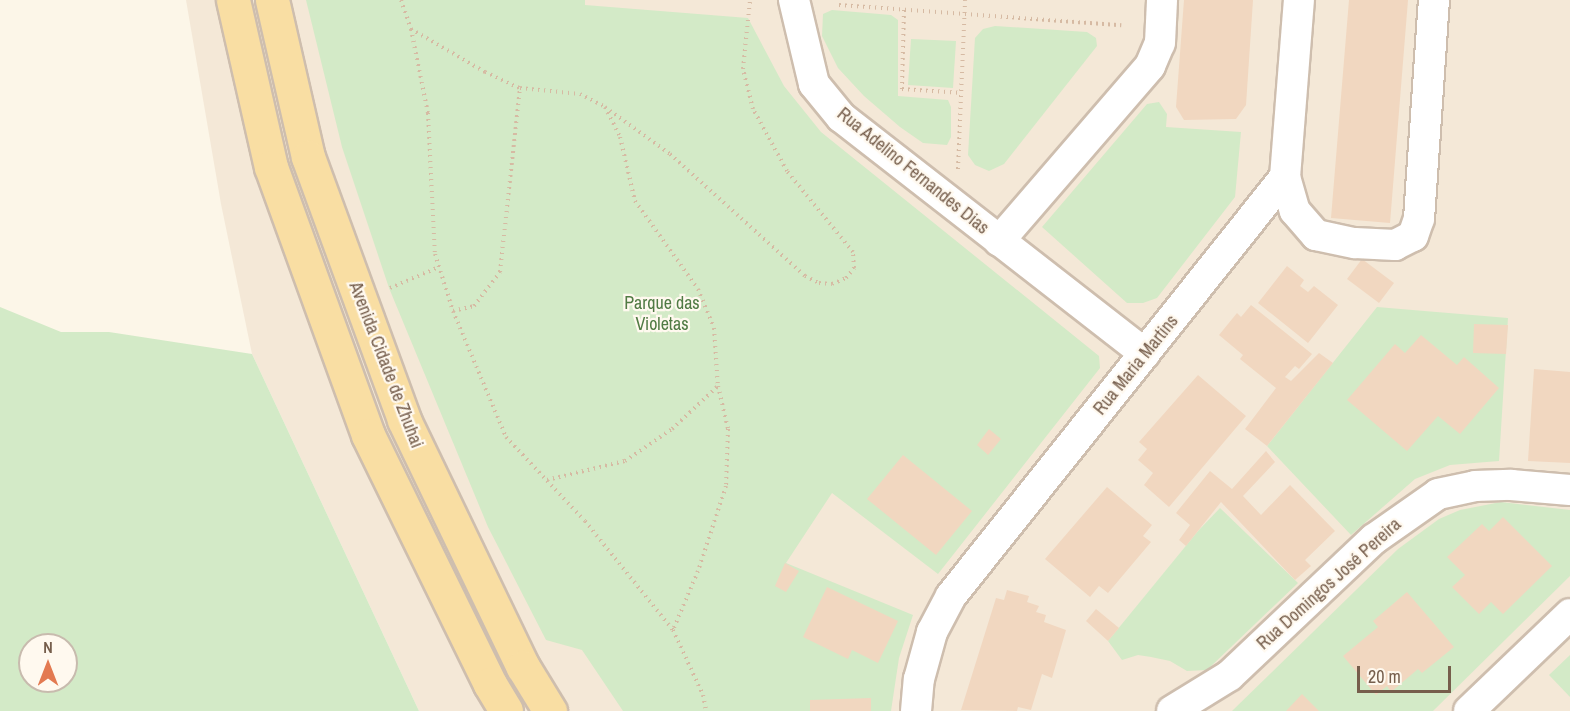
<!DOCTYPE html>
<meta charset="utf-8">
<style>
body{margin:0}
#map{position:relative;width:1570px;height:711px;overflow:hidden;background:#fcf6e8;font-family:"Archivo Narrow",sans-serif}
div>[style]{position:absolute}
[style*='--x']{left:calc(var(--x)*1px);top:calc(var(--y)*1px);width:calc(var(--w)*1px);rotate:calc(var(--a)*1deg)}
.residential>*{inset:0;background:#f4e8d7}
.green>*{inset:0;background:#d3eac7}
.building>*{inset:0;background:#f1d7c0}
.path>*{height:4px;margin-top:-2px;transform-origin:0;background:repeating-linear-gradient(90deg,#d6baa3 0 1.5px,transparent 0 6px)}
.roads{filter:drop-shadow(2px 0 #cebeae) drop-shadow(-2px 0 #cebeae) drop-shadow(0 2px #cebeae) drop-shadow(0 -2px #cebeae)}
.minor>*{height:30px;margin:-15px;padding:0 15px;transform-origin:15px;border-radius:15px;background:#fff}
.primary>*{height:33px;margin:-16.5px;padding:0 16.5px;transform-origin:16.5px;border-radius:16.5px;background:#f9dea3}
span{translate:-50% -50%;white-space:nowrap;text-align:center;line-height:1.15;-webkit-text-stroke:4.5px #fff9ef;paint-order:stroke}
.street-label{font-size:18px;color:#765e4c}
.park-label{font-size:18px;color:#517b44}
.north{position:absolute;left:18px;top:633px;width:60px;height:60px;box-sizing:border-box;background:#fff9ef;border:2px solid #c8bbae;border-radius:50%;rotate:0deg;font-size:16px;font-weight:700;line-height:24px;text-align:center;color:#765e4c}
.north::after{content:'';display:block;margin:auto;width:21px;height:27px;background:#e37a51;clip-path:polygon(50% 0,100% 100%,50% 72%,0 100%)}
.scale{position:absolute;left:1357px;top:666px;width:94px;height:27px;box-sizing:border-box;border:3px solid #765e4c;border-top:0;padding-left:8px;font-size:18px;line-height:21px;white-space:nowrap;color:#765e4c;-webkit-text-stroke:4px #fff9ef;paint-order:stroke}
</style>
<div id="map">
<div class="residential">
<div style="clip-path:polygon(186px 0,1570px 0,1570px 711px,419px 711px,252px 354px,221px 204px)"></div>
</div>
<div class="green">
<div style="clip-path:polygon(306px 0,585px 0,585px 5px,748px 18px,784px 86px,821px 132px,1099px 356px,1100px 368px,938px 574px,832px 493px,786px 563px,913px 615px,899px 658px,891px 711px,623px 711px,582px 650px,546px 640px,488px 527px,389px 288px,342px 147px)"></div>
<div style="clip-path:polygon(832px 10px,891px 15px,898px 20px,898px 96px,948px 100px,951px 107px,951px 137px,947px 145px,923px 143px,900px 127px,864px 96px,838px 68px,822px 36px,823px 14px)"></div>
<div style="clip-path:polygon(995px 26px,1087px 32px,1096px 38px,1097px 46px,1004px 164px,989px 171px,975px 165px,968px 155px,975px 38px,983px 29px)"></div>
<div style="clip-path:polygon(911px 39px,956px 41px,953px 88px,908px 85px)"></div>
<div style="clip-path:polygon(1159px 102px,1167px 114px,1166px 127px,1241px 132px,1235px 197px,1157px 298px,1143px 303px,1127px 303px,1042px 227px,1147px 104px)"></div>
<div style="clip-path:polygon(evenodd,0 307px,61px 332px,109px 332px,252px 354px,419px 711px,0 711px,0 307px,30px 645px,66px 645px,66px 681px,30px 681px,30px 645px)"></div>
<div style="clip-path:polygon(1377px 307px,1508px 318px,1499px 461px,1450px 465px,1415px 479px,1351px 535px,1267px 446px)"></div>
<div style="clip-path:polygon(1501px 502px,1570px 510px,1570px 576px,1433px 711px,1232px 711px,1398px 549px,1439px 519px,1460px 510px)"></div>
<div style="clip-path:polygon(1220px 508px,1298px 583px,1207px 670px,1187px 671px,1170px 661px,1151px 657px,1138px 655px,1122px 660px,1108px 641px,1198px 531px)"></div>
<div style="clip-path:polygon(1570px 655px,1570px 697px,1549px 675px)"></div>
</div>
<div class="building">
<div style="clip-path:polygon(1184px 0,1253px 0,1246px 105px,1236px 119px,1184px 120px,1176px 107px)"></div>
<div style="clip-path:polygon(1349px 0,1408px 0,1390px 223px,1331px 218px)"></div>
<div style="clip-path:polygon(1362px 259px,1394px 283px,1379px 303px,1347px 279px)"></div>
<div style="clip-path:polygon(1287px 266px,1304px 280px,1300px 286px,1308px 292px,1314px 286px,1338px 305px,1308px 343px,1258px 303px)"></div>
<div style="clip-path:polygon(1251px 305px,1312px 354px,1299px 369px,1295px 366px,1285px 377px,1291px 381px,1319px 353px,1333px 363px,1267px 446px,1245px 429px,1276px 388px,1240px 359px,1243px 355px,1219px 335px,1237px 313px,1241px 317px)"></div>
<div style="clip-path:polygon(1474px 324px,1508px 325px,1506px 354px,1473px 353px)"></div>
<div style="clip-path:polygon(1421px 335px,1457px 365px,1464px 357px,1499px 388px,1460px 434px,1438px 416px,1407px 451px,1347px 400px,1395px 344px,1405px 353px)"></div>
<div style="clip-path:polygon(1534px 369px,1570px 372px,1570px 463px,1528px 461px)"></div>
<div style="clip-path:polygon(1198px 375px,1246px 416px,1169px 507px,1144px 485px,1153px 473px,1138px 460px,1147px 449px,1139px 442px)"></div>
<div style="clip-path:polygon(989px 429px,1001px 439px,988px 455px,977px 445px)"></div>
<div style="clip-path:polygon(1266px 451px,1275px 462px,1243px 496px,1261px 515px,1290px 485px,1335px 531px,1305px 560px,1311px 566px,1295px 580px,1221px 502px,1186px 546px,1179px 540px,1190px 525px,1176px 513px,1210px 471px,1232px 489px)"></div>
<div style="clip-path:polygon(903px 455px,972px 511px,936px 555px,867px 499px)"></div>
<div style="clip-path:polygon(1107px 487px,1152px 525px,1143px 536px,1151px 542px,1108px 593px,1099px 586px,1090px 597px,1045px 559px)"></div>
<div style="clip-path:polygon(1503px 517px,1552px 566px,1503px 614px,1491px 602px,1479px 614px,1452px 587px,1465px 575px,1447px 557px,1482px 524px,1489px 531px)"></div>
<div style="clip-path:polygon(785px 563px,799px 571px,786px 592px,775px 586px)"></div>
<div style="clip-path:polygon(827px 587px,898px 621px,878px 663px,852px 650px,848px 659px,803px 637px)"></div>
<div style="clip-path:polygon(1007px 590px,1029px 596px,1027px 602px,1039px 606px,1036px 612px,1046px 615px,1044px 622px,1066px 630px,1052px 678px,1042px 674px,1031px 710px,1018px 707px,1017px 711px,961px 710px,996px 598px,1004px 600px)"></div>
<div style="clip-path:polygon(1407px 592px,1454px 647px,1422px 673px,1418px 669px,1391px 692px,1387px 686px,1376px 695px,1343px 656px,1378px 627px,1373px 621px)"></div>
<div style="clip-path:polygon(1096px 609px,1119px 628px,1108px 641px,1086px 621px)"></div>
<div style="clip-path:polygon(1302px 694px,1319px 711px,1286px 711px)"></div>
<div style="clip-path:polygon(871px 698px,871px 711px,810px 711px,810px 700px)"></div>
</div>
<div class="path">
<div style="--x:401;--y:0;--w:31;--a:71"></div>
<div style="--x:411;--y:29;--w:86;--a:78.6"></div>
<div style="--x:428;--y:113;--w:141;--a:87.2"></div>
<div style="--x:435;--y:254;--w:60;--a:72.5"></div>
<div style="--x:453;--y:311;--w:137;--a:67.2"></div>
<div style="--x:506;--y:437;--w:115;--a:46.8"></div>
<div style="--x:585;--y:521;--w:140;--a:51.1"></div>
<div style="--x:673;--y:630;--w:72;--a:65.2"></div>
<div style="--x:703;--y:695;--w:16;--a:79"></div>
<div style="--x:839;--y:5;--w:283;--a:4.1"></div>
<div style="--x:904;--y:10;--w:79;--a:91.5"></div>
<div style="--x:902;--y:89;--w:60;--a:3.8"></div>
<div style="--x:411;--y:29;--w:86;--a:30.2"></div>
<div style="--x:485;--y:72;--w:38;--a:25"></div>
<div style="--x:520;--y:88;--w:60;--a:5.7"></div>
<div style="--x:580;--y:94;--w:28;--a:27"></div>
<div style="--x:605;--y:107;--w:34;--a:63"></div>
<div style="--x:620;--y:137;--w:66;--a:76.8"></div>
<div style="--x:635;--y:201;--w:108;--a:54.4"></div>
<div style="--x:698;--y:289;--w:42;--a:67.7"></div>
<div style="--x:714;--y:328;--w:58;--a:86.1"></div>
<div style="--x:718;--y:386;--w:44;--a:76.9"></div>
<div style="--x:728;--y:429;--w:57;--a:92"></div>
<div style="--x:726;--y:486;--w:89;--a:108.2"></div>
<div style="--x:698;--y:571;--w:64;--a:113"></div>
<div style="--x:605;--y:107;--w:80;--a:35.9"></div>
<div style="--x:670;--y:154;--w:182;--a:42.1"></div>
<div style="--x:805;--y:276;--w:16;--a:27"></div>
<div style="--x:819;--y:283;--w:13;--a:4"></div>
<div style="--x:832;--y:284;--w:15;--a:-23"></div>
<div style="--x:846;--y:278;--w:13;--a:-51"></div>
<div style="--x:854;--y:268;--w:16;--a:-94"></div>
<div style="--x:853;--y:252;--w:104;--a:-129.2"></div>
<div style="--x:787;--y:171;--w:71;--a:-118.7"></div>
<div style="--x:753;--y:109;--w:41;--a:-104"></div>
<div style="--x:743;--y:69;--w:69;--a:-84.2"></div>
<div style="--x:958;--y:169;--w:169;--a:-87.6"></div>
<div style="--x:390;--y:288;--w:53;--a:-23.2"></div>
<div style="--x:453;--y:311;--w:22;--a:-13"></div>
<div style="--x:474;--y:306;--w:43;--a:-52.6"></div>
<div style="--x:500;--y:272;--w:185;--a:-83.8"></div>
<div style="--x:547;--y:480;--w:80;--a:-13.7"></div>
<div style="--x:625;--y:461;--w:57;--a:-34.2"></div>
<div style="--x:672;--y:429;--w:63;--a:-43.1"></div>
</div>
<div class="roads">
<div class="minor">
<div style="--x:794;--y:0;--w:86;--a:76.6"></div>
<div style="--x:814;--y:84;--w:43;--a:50.7"></div>
<div style="--x:841;--y:117;--w:385;--a:37.9"></div>
<div style="--x:1285;--y:177;--w:35;--a:74"></div>
<div style="--x:1295;--y:211;--w:32;--a:49"></div>
<div style="--x:1316;--y:235;--w:40;--a:12"></div>
<div style="--x:1355;--y:243;--w:40;--a:2.9"></div>
<div style="--x:1395;--y:245;--w:20;--a:-27"></div>
<div style="--x:1413;--y:236;--w:18;--a:-71"></div>
<div style="--x:1419;--y:219;--w:220;--a:-86.1"></div>
<div style="--x:999;--y:241;--w:231;--a:-49.2"></div>
<div style="--x:1150;--y:66;--w:25;--a:-67"></div>
<div style="--x:1160;--y:43;--w:43;--a:-87.3"></div>
<div style="--x:916;--y:711;--w:32;--a:-85"></div>
<div style="--x:919;--y:679;--w:49;--a:-74.5"></div>
<div style="--x:932;--y:632;--w:41;--a:-62.2"></div>
<div style="--x:951;--y:596;--w:536;--a:-51.44"></div>
<div style="--x:1285;--y:177;--w:178;--a:-85.5"></div>
<div style="--x:1172;--y:711;--w:67;--a:-31.6"></div>
<div style="--x:1229;--y:676;--w:199;--a:-43.4"></div>
<div style="--x:1374;--y:539;--w:78;--a:-35.1"></div>
<div style="--x:1438;--y:494;--w:38;--a:-12"></div>
<div style="--x:1475;--y:486;--w:36;--a:-2"></div>
<div style="--x:1511;--y:485;--w:59;--a:4.8"></div>
<div style="--x:1469;--y:711;--w:140;--a:-43.8"></div>
</div>
<div class="primary">
<div style="--x:233;--y:0;--w:171;--a:77.2"></div>
<div style="--x:271;--y:167;--w:285;--a:70.1"></div>
<div style="--x:368;--y:435;--w:277;--a:63.9"></div>
<div style="--x:490;--y:684;--w:31;--a:59"></div>
<div style="--x:272;--y:0;--w:161;--a:77.1"></div>
<div style="--x:308;--y:157;--w:280;--a:69.9"></div>
<div style="--x:404;--y:420;--w:274;--a:64.3"></div>
<div style="--x:523;--y:667;--w:52;--a:58.5"></div>
</div>
</div>
<div class="street-label">
<span style="left:913px;top:171px;rotate:39deg">Rua Adelino Fernandes Dias</span>
<span style="left:386px;top:365px;rotate:69deg">Avenida Cidade de Zhuhai</span>
<span style="left:1136px;top:365px;rotate:-51deg">Rua Maria Martins</span>
<span style="left:1329px;top:584px;rotate:-42deg">Rua Domingos José Pereira</span>
</div>
<div class="park-label">
<span style="left:662px;top:314px">Parque das<br>Violetas</span>
</div>
<div class="north">N</div>
<div class="scale">20 m</div>
</div>
